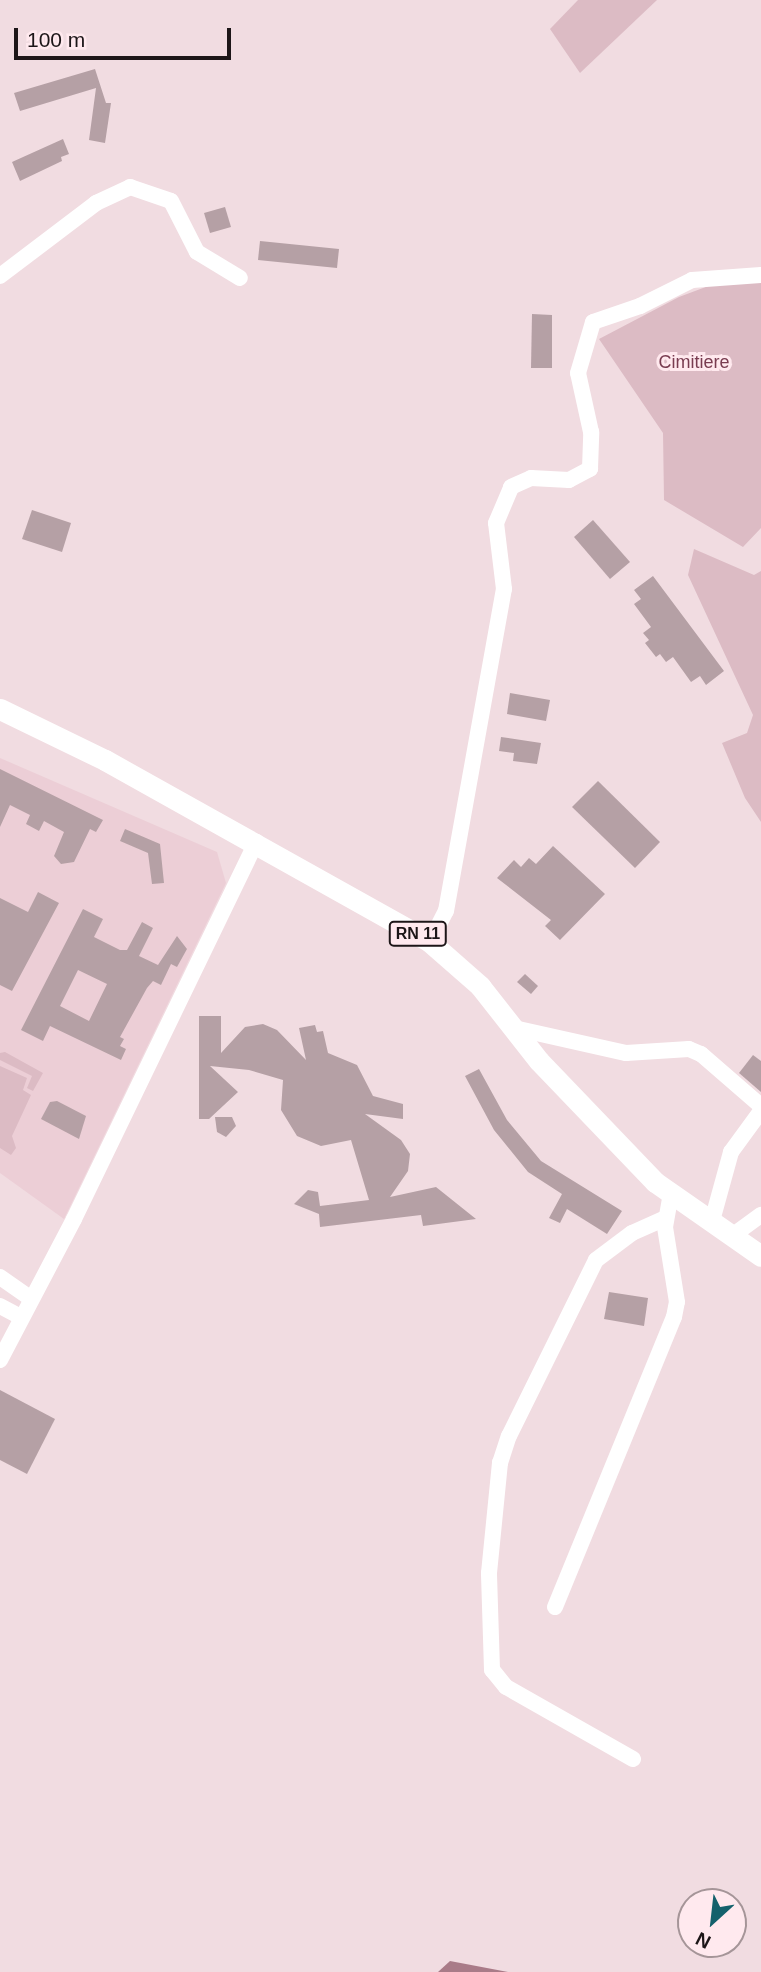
<!DOCTYPE html>
<style>
body{margin:0}
#map{position:relative;width:761px;height:1972px;overflow:hidden;background:#f1dce1;font-family:Arial,sans-serif}
div>[style]{position:absolute}
[style*='--x']{left:calc(var(--x)*1px);top:calc(var(--y)*1px);width:calc(var(--w)*1px);rotate:calc(var(--a)*1deg)}
.built>*{inset:0;background:#ecced6}
.green>*{inset:0;background:#dcbbc4}
.water>*{inset:0;background:#a97b88}
.building>*{inset:0;background:#b5a0a5}
.minor>*{height:16px;margin:-8px;padding:0 8px;transform-origin:8px;border-radius:8px;background:#fff}
.major>*{height:21px;margin:-10.5px;padding:0 10.5px;transform-origin:10.5px;border-radius:10.5px;background:#fff}
span{translate:-50% -50%;white-space:nowrap;text-align:center;line-height:1.15;-webkit-text-stroke:6px #ffe9ee;paint-order:stroke}
.shield-label span{padding:2px 5px;background:#ffe9ee;border:2px solid;border-radius:5px;-webkit-text-stroke-width:0}
.shield-label{font-size:16px;color:#1d1618;font-weight:700}
.park-label{font-size:18px;color:#793c50}
.north{position:absolute;left:677px;top:1888px;width:70px;height:70px;box-sizing:border-box;background:#ffe9ee;border:2px solid #a59598;border-radius:50%;rotate:207deg;font-size:19px;font-weight:700;line-height:28px;text-align:center;color:#1d1618}
.north::after{content:'';display:block;margin:auto;width:24px;height:32px;background:#14616c;clip-path:polygon(50% 0,100% 100%,50% 72%,0 100%)}
.scale{position:absolute;left:14px;top:28px;width:217px;height:32px;box-sizing:border-box;border:4px solid #1d1618;border-top:0;padding-left:9px;font-size:21px;line-height:24px;white-space:nowrap;color:#1d1618;-webkit-text-stroke:5px #ffe9ee;paint-order:stroke}
</style>
<div id="map">
<div class="built">
<div style="clip-path:polygon(0 758px,217px 852px,226px 883px,64px 1219px,0 1173px)"></div>
</div>
<div class="green">
<div style="clip-path:polygon(578px 0,657px 0,580px 73px,550px 29px)"></div>
<div style="clip-path:polygon(761px 279px,761px 528px,743px 547px,664px 500px,663px 433px,599px 339px,679px 297px,711px 285px)"></div>
<div style="clip-path:polygon(694px 549px,754px 575px,761px 571px,761px 822px,745px 798px,722px 743px,747px 733px,753px 715px,688px 575px)"></div>
<div style="clip-path:polygon(5px 1052px,43px 1073px,33px 1091px,27px 1088px,32px 1076px,0 1060px,0 1053px)"></div>
<div style="clip-path:polygon(0 1066px,27px 1078px,23px 1090px,31px 1095px,12px 1136px,16px 1148px,11px 1155px,0 1148px)"></div>
</div>
<div class="water">
<div style="clip-path:polygon(450px 1961px,508px 1972px,438px 1972px)"></div>
</div>
<div class="building">
<div style="clip-path:polygon(95px 69px,106px 103px,111px 103px,105px 143px,89px 140px,96px 88px,20px 111px,14px 93px)"></div>
<div style="clip-path:polygon(63px 139px,69px 154px,61px 157px,62px 161px,20px 181px,12px 162px)"></div>
<div style="clip-path:polygon(225px 207px,231px 227px,210px 233px,204px 213px)"></div>
<div style="clip-path:polygon(260px 241px,339px 249px,337px 268px,258px 260px)"></div>
<div style="clip-path:polygon(532px 314px,552px 315px,552px 368px,531px 368px)"></div>
<div style="clip-path:polygon(32px 510px,71px 523px,62px 552px,22px 539px)"></div>
<div style="clip-path:polygon(593px 520px,630px 562px,610px 579px,574px 537px)"></div>
<div style="clip-path:polygon(653px 576px,724px 671px,706px 685px,700px 676px,691px 682px,673px 657px,666px 662px,660px 654px,656px 657px,645px 643px,649px 640px,643px 633px,651px 627px,634px 604px,641px 599px,634px 590px)"></div>
<div style="clip-path:polygon(510px 693px,550px 700px,546px 721px,507px 714px)"></div>
<div style="clip-path:polygon(501px 737px,541px 743px,537px 764px,513px 761px,514px 753px,499px 751px)"></div>
<div style="clip-path:polygon(0 769px,103px 820px,96px 832px,90px 829px,74px 862px,61px 864px,54px 856px,64px 832px,44px 821px,39px 831px,26px 824px,30px 815px,10px 805px,0 827px)"></div>
<div style="clip-path:polygon(598px 781px,660px 842px,635px 868px,572px 807px)"></div>
<div style="clip-path:polygon(125px 829px,160px 844px,164px 883px,152px 884px,148px 853px,120px 841px)"></div>
<div style="clip-path:polygon(553px 846px,605px 894px,560px 940px,545px 926px,551px 920px,497px 878px,514px 860px,521px 867px,529px 858px,536px 864px)"></div>
<div style="clip-path:polygon(38px 892px,59px 903px,12px 991px,0 985px,0 898px,28px 912px)"></div>
<div style="clip-path:polygon(evenodd,83px 909px,103px 919px,94px 937px,120px 950px,127px 950px,142px 922px,153px 928px,139px 956px,158px 965px,177px 936px,187px 949px,177px 967px,171px 964px,161px 985px,153px 981px,147px 988px,120px 1037px,124px 1039px,120px 1046px,126px 1049px,121px 1060px,50px 1026px,43px 1041px,21px 1030px,83px 909px,78px 970px,107px 984px,89px 1021px,60px 1006px,78px 970px)"></div>
<div style="clip-path:polygon(525px 974px,538px 986px,531px 994px,517px 982px)"></div>
<div style="clip-path:polygon(199px 1016px,221px 1016px,221px 1053px,245px 1027px,263px 1024px,277px 1030px,306px 1060px,299px 1028px,315px 1025px,317px 1032px,323px 1031px,328px 1053px,357px 1065px,373px 1096px,403px 1104px,403px 1119px,365px 1114px,401px 1140px,410px 1154px,408px 1171px,390px 1197px,436px 1187px,476px 1219px,423px 1226px,421px 1215px,320px 1227px,319px 1214px,294px 1204px,308px 1190px,318px 1192px,320px 1206px,369px 1200px,351px 1140px,321px 1146px,297px 1136px,281px 1110px,283px 1080px,249px 1070px,210px 1066px,238px 1092px,209px 1119px,199px 1119px)"></div>
<div style="clip-path:polygon(753px 1055px,761px 1061px,761px 1092px,739px 1073px)"></div>
<div style="clip-path:polygon(479px 1069px,507px 1120px,541px 1161px,622px 1211px,607px 1234px,567px 1209px,560px 1223px,549px 1218px,562px 1194px,528px 1172px,494px 1130px,465px 1076px)"></div>
<div style="clip-path:polygon(57px 1101px,86px 1116px,79px 1139px,41px 1119px,50px 1102px)"></div>
<div style="clip-path:polygon(215px 1117px,232px 1117px,236px 1126px,226px 1137px,217px 1132px)"></div>
<div style="clip-path:polygon(609px 1292px,648px 1298px,644px 1326px,604px 1319px)"></div>
<div style="clip-path:polygon(0 1390px,55px 1419px,27px 1474px,0 1460px)"></div>
</div>
<div class="minor">
<div style="--x:0;--y:276;--w:121;--a:-37.2"></div>
<div style="--x:96;--y:203;--w:38;--a:-25"></div>
<div style="--x:130;--y:187;--w:43;--a:18.9"></div>
<div style="--x:171;--y:201;--w:57;--a:63"></div>
<div style="--x:197;--y:252;--w:50;--a:31.2"></div>
<div style="--x:430;--y:942;--w:35;--a:-63"></div>
<div style="--x:446;--y:911;--w:327;--a:-79.8"></div>
<div style="--x:504;--y:589;--w:66;--a:-96.9"></div>
<div style="--x:496;--y:523;--w:39;--a:-67"></div>
<div style="--x:511;--y:487;--w:22;--a:-24"></div>
<div style="--x:531;--y:478;--w:38;--a:3"></div>
<div style="--x:569;--y:480;--w:24;--a:-28"></div>
<div style="--x:590;--y:469;--w:37;--a:-88"></div>
<div style="--x:591;--y:432;--w:60;--a:-102.4"></div>
<div style="--x:578;--y:373;--w:53;--a:-73.6"></div>
<div style="--x:593;--y:322;--w:50;--a:-18.8"></div>
<div style="--x:640;--y:306;--w:58;--a:-26.6"></div>
<div style="--x:692;--y:280;--w:69;--a:-4.1"></div>
<div style="--x:514;--y:1028;--w:115;--a:12.6"></div>
<div style="--x:626;--y:1053;--w:63;--a:-3.6"></div>
<div style="--x:689;--y:1049;--w:13;--a:23"></div>
<div style="--x:701;--y:1054;--w:79;--a:40.9"></div>
<div style="--x:712;--y:1221;--w:72;--a:-74.6"></div>
<div style="--x:731;--y:1152;--w:51;--a:-53.8"></div>
<div style="--x:732;--y:1236;--w:36;--a:-36"></div>
<div style="--x:0;--y:1277;--w:38;--a:35"></div>
<div style="--x:0;--y:1306;--w:24;--a:28"></div>
<div style="--x:0;--y:1360;--w:159;--a:-62.3"></div>
<div style="--x:74;--y:1219;--w:419;--a:-64.2"></div>
<div style="--x:555;--y:1607;--w:313;--a:-67.7"></div>
<div style="--x:674;--y:1317;--w:15;--a:-79"></div>
<div style="--x:677;--y:1302;--w:76;--a:-99.1"></div>
<div style="--x:665;--y:1227;--w:34;--a:-80"></div>
<div style="--x:633;--y:1759;--w:146;--a:-150.4"></div>
<div style="--x:506;--y:1687;--w:22;--a:-129"></div>
<div style="--x:492;--y:1670;--w:97;--a:-91.8"></div>
<div style="--x:489;--y:1573;--w:111;--a:-84.3"></div>
<div style="--x:500;--y:1463;--w:28;--a:-72"></div>
<div style="--x:509;--y:1436;--w:196;--a:-63.7"></div>
<div style="--x:596;--y:1260;--w:45;--a:-36.9"></div>
<div style="--x:632;--y:1233;--w:36;--a:-24"></div>
</div>
<div class="major">
<div style="--x:0;--y:709;--w:117;--a:25.9"></div>
<div style="--x:105;--y:760;--w:372;--a:29.2"></div>
<div style="--x:430;--y:942;--w:67;--a:41.3"></div>
<div style="--x:480;--y:986;--w:95;--a:51.8"></div>
<div style="--x:539;--y:1061;--w:168;--a:46.2"></div>
<div style="--x:655;--y:1182;--w:129;--a:34.9"></div>
</div>
<div class="shield-label">
<span style="left:418px;top:934px">RN 11</span>
</div>
<div class="park-label">
<span style="left:694px;top:362px">Cimitiere</span>
</div>
<div class="north">N</div>
<div class="scale">100 m</div>
</div>
